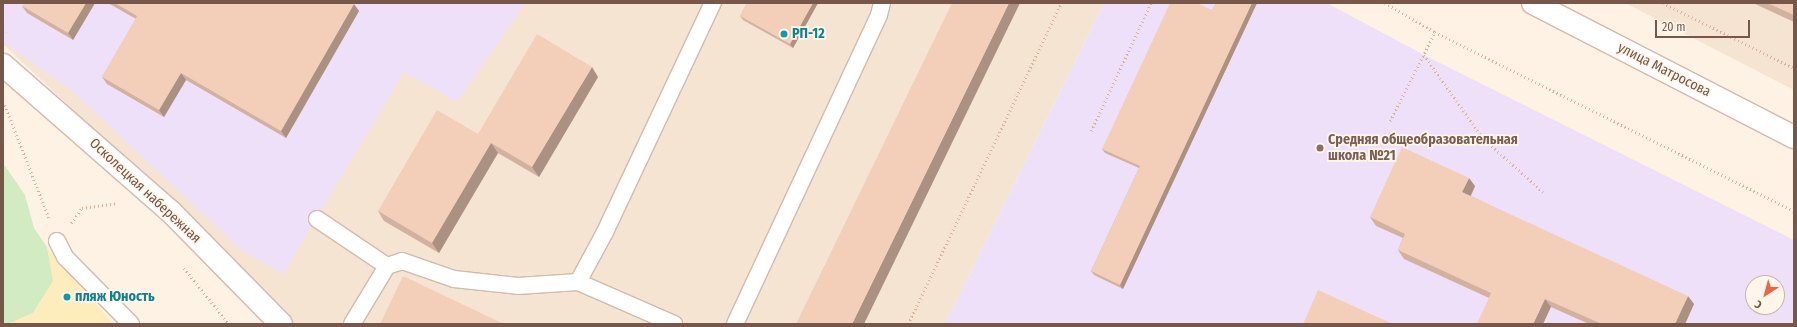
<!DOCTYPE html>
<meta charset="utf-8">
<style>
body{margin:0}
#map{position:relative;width:1797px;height:327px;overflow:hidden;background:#fdf2e3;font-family:"Fira Sans Condensed",sans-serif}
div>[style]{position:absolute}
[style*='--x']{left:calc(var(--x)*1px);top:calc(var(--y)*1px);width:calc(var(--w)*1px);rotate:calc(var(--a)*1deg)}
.residential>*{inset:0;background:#f5e4d2}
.education>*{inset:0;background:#efe0f9}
.green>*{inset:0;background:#d3ebc2}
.sand>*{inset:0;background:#fdedbd}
.path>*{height:2.5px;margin-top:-1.25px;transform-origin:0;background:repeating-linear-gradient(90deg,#d8b29d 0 1px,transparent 0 4px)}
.roads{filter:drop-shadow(1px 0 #d0bbad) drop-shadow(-1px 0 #d0bbad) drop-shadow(0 1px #d0bbad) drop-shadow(0 -1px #d0bbad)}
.service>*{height:16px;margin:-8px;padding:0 8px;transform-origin:8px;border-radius:8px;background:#fff}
.minor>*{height:22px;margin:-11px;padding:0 11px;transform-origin:11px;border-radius:11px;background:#fff}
.secondary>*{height:22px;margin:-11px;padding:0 11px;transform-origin:11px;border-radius:11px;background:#fff}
.wall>*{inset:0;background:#d1b2a0}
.shaded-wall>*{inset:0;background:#aa9182}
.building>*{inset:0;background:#f3cfba}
.dots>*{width:11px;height:11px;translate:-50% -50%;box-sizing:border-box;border:2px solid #fff6ea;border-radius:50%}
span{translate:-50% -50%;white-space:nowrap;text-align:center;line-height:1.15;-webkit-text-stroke:3.5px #fff6ea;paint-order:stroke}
.culture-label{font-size:14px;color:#0d838f;font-weight:700}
.left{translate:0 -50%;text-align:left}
.street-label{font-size:14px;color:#765749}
.education-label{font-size:14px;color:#785e54;font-weight:700}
.frame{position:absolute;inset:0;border:4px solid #765749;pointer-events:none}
.north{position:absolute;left:1745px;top:275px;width:40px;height:40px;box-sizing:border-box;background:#fff6ea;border:1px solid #c8b6aa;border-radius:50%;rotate:216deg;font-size:11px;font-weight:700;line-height:16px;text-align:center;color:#765749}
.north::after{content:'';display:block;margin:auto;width:14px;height:18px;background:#ea6646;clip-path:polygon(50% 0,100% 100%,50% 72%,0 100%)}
.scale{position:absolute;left:1655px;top:20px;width:95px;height:18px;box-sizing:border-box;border:2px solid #765749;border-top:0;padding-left:5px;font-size:12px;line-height:14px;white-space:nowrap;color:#765749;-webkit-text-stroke:3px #fff6ea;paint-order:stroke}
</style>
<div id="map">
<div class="residential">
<div style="clip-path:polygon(3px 3px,1104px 3px,945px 324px,291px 324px,246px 273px,3px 44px)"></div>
<div style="clip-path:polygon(1625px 3px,1794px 3px,1794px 90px)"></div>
</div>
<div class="education">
<div style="clip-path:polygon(3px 3px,525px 3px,457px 102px,404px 72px,283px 274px,241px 250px,71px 90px,3px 42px)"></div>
<div style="clip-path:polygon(evenodd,1104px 3px,1327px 3px,1424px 55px,1794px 240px,1794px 324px,945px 324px,1104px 3px,1753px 283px,1777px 283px,1777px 307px,1753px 307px,1753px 283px)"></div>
</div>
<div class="green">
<div style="clip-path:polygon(3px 163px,25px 195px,34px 228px,47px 247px,54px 281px,33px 313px,8px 324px,3px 324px)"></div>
</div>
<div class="sand">
<div style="clip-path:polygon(47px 247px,113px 324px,8px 324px,33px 313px,53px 281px)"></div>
</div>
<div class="path">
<div style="--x:1385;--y:3;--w:58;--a:30.1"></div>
<div style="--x:1435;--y:32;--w:401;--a:26.5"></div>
<div style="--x:1663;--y:3;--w:146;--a:26.4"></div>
<div style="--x:3;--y:30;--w:4;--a:34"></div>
<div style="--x:1424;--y:55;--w:102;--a:54.6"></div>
<div style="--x:1483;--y:138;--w:82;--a:42"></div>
<div style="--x:5;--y:105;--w:121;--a:68.7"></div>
<div style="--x:1390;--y:121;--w:100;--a:-63.2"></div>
<div style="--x:1091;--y:131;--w:141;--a:-64.9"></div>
<div style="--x:71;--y:223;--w:19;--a:-54"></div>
<div style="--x:82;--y:208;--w:36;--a:-8"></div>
<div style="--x:184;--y:268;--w:72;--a:51.2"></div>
<div style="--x:908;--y:324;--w:356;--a:-64.5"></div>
</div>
<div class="roads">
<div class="service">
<div style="--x:317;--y:219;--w:84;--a:33.9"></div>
<div style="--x:57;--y:241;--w:18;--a:63"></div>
<div style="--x:65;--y:257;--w:94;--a:45.4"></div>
<div style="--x:578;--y:282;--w:105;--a:23.6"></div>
<div style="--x:352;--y:324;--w:68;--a:-58.9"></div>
<div style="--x:387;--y:266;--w:16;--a:-18"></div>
<div style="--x:402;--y:261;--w:55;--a:19.1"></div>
<div style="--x:454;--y:279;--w:64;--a:6.2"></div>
<div style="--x:518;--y:286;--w:60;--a:-3.8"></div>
<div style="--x:578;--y:282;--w:57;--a:-61.6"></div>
<div style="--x:605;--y:232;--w:253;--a:-64.8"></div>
<div style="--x:735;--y:324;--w:341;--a:-65"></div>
<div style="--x:879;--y:15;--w:12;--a:-76"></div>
</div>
<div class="minor">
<div style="--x:3;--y:65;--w:222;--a:41.2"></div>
<div style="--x:170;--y:211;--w:158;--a:45.5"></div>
</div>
<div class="secondary">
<div style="--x:1533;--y:3;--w:293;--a:27.2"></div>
</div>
</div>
<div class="wall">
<div style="clip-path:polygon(95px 3px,73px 40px,27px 13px,22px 6px)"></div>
<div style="clip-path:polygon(108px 3px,352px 3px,359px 11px,286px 138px,186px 80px,164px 117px,107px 84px,102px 77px,136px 19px)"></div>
<div style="clip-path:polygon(747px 3px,818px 3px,793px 48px,743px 20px,740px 16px)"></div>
<div style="clip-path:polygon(1216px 3px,1257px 3px,1123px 289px,1094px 275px,1091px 271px,1139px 168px,1105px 153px,1102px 149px,1212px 10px)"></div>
<div style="clip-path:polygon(1753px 3px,1794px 3px,1794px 22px)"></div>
<div style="clip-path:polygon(598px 77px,539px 177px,498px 153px,439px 253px,384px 221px,378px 211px,478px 134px)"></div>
<div style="clip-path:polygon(1475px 186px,1471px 196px,1694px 304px,1685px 324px,1589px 324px,1551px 307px,1489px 298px,1404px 259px,1398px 250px,1403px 238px,1376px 226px,1370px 217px)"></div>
</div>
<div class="shaded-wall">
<div style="clip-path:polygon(86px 3px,95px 3px,73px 40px,68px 33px)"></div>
<div style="clip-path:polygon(813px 3px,818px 3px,793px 48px,790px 44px)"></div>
<div style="clip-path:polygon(1009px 3px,1020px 3px,864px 324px,852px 324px)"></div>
<div style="clip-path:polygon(1252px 3px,1257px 3px,1123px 289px,1120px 285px)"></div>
<div style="clip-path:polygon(354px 4px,359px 11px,286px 138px,281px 131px)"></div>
<div style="clip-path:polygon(592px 67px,598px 77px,539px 177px,532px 167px)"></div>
<div style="clip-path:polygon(181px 73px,186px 80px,164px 117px,159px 110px)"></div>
<div style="clip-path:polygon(491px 143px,498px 153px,439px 253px,432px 243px)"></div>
<div style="clip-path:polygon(1469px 178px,1475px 186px,1468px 201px,1462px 192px)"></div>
<div style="clip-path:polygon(1688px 296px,1694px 304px,1685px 324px,1675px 324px)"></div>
<div style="clip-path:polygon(1545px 299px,1551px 307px,1543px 324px,1533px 324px)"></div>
</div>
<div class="building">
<div style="clip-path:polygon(24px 3px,86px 3px,68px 33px,22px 6px)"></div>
<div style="clip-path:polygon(115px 3px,352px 3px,354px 4px,281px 131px,181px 73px,159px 110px,102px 77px,137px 16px)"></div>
<div style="clip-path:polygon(747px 3px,813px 3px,790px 44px,740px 16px)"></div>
<div style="clip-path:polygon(952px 3px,1009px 3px,852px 324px,796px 324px)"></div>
<div style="clip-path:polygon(1170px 3px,1197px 3px,1212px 10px,1216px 3px,1252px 3px,1120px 285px,1091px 271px,1140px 166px,1102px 149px)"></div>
<div style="clip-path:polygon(1767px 3px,1794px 3px,1794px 15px)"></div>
<div style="clip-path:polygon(537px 34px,592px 67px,532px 167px,491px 143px,432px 243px,378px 211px,437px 110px,478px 134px)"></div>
<div style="clip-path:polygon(1402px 147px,1469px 178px,1462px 192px,1688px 296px,1675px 324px,1602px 324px,1545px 299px,1533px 324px,1477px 324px,1491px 293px,1398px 250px,1405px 234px,1370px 217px)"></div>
<div style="clip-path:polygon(403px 276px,504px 324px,380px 324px)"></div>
<div style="clip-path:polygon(1318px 290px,1393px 324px,1303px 324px)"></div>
</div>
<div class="dots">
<div style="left:784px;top:34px;background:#0f9aa8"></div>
<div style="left:1320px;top:148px;background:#8d6e63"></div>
<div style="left:67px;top:297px;background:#0f9aa8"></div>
</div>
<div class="culture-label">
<span class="left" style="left:792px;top:34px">РП-12</span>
<span class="left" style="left:75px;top:297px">пляж Юность</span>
</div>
<div class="street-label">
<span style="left:1664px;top:70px;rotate:27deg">улица Матросова</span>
<span style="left:145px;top:191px;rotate:43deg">Осколецкая набережная</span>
</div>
<div class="education-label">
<span class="left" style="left:1328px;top:148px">Средняя общеобразовательная<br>школа №21</span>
</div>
<div class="frame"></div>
<div class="north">С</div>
<div class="scale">20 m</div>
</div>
